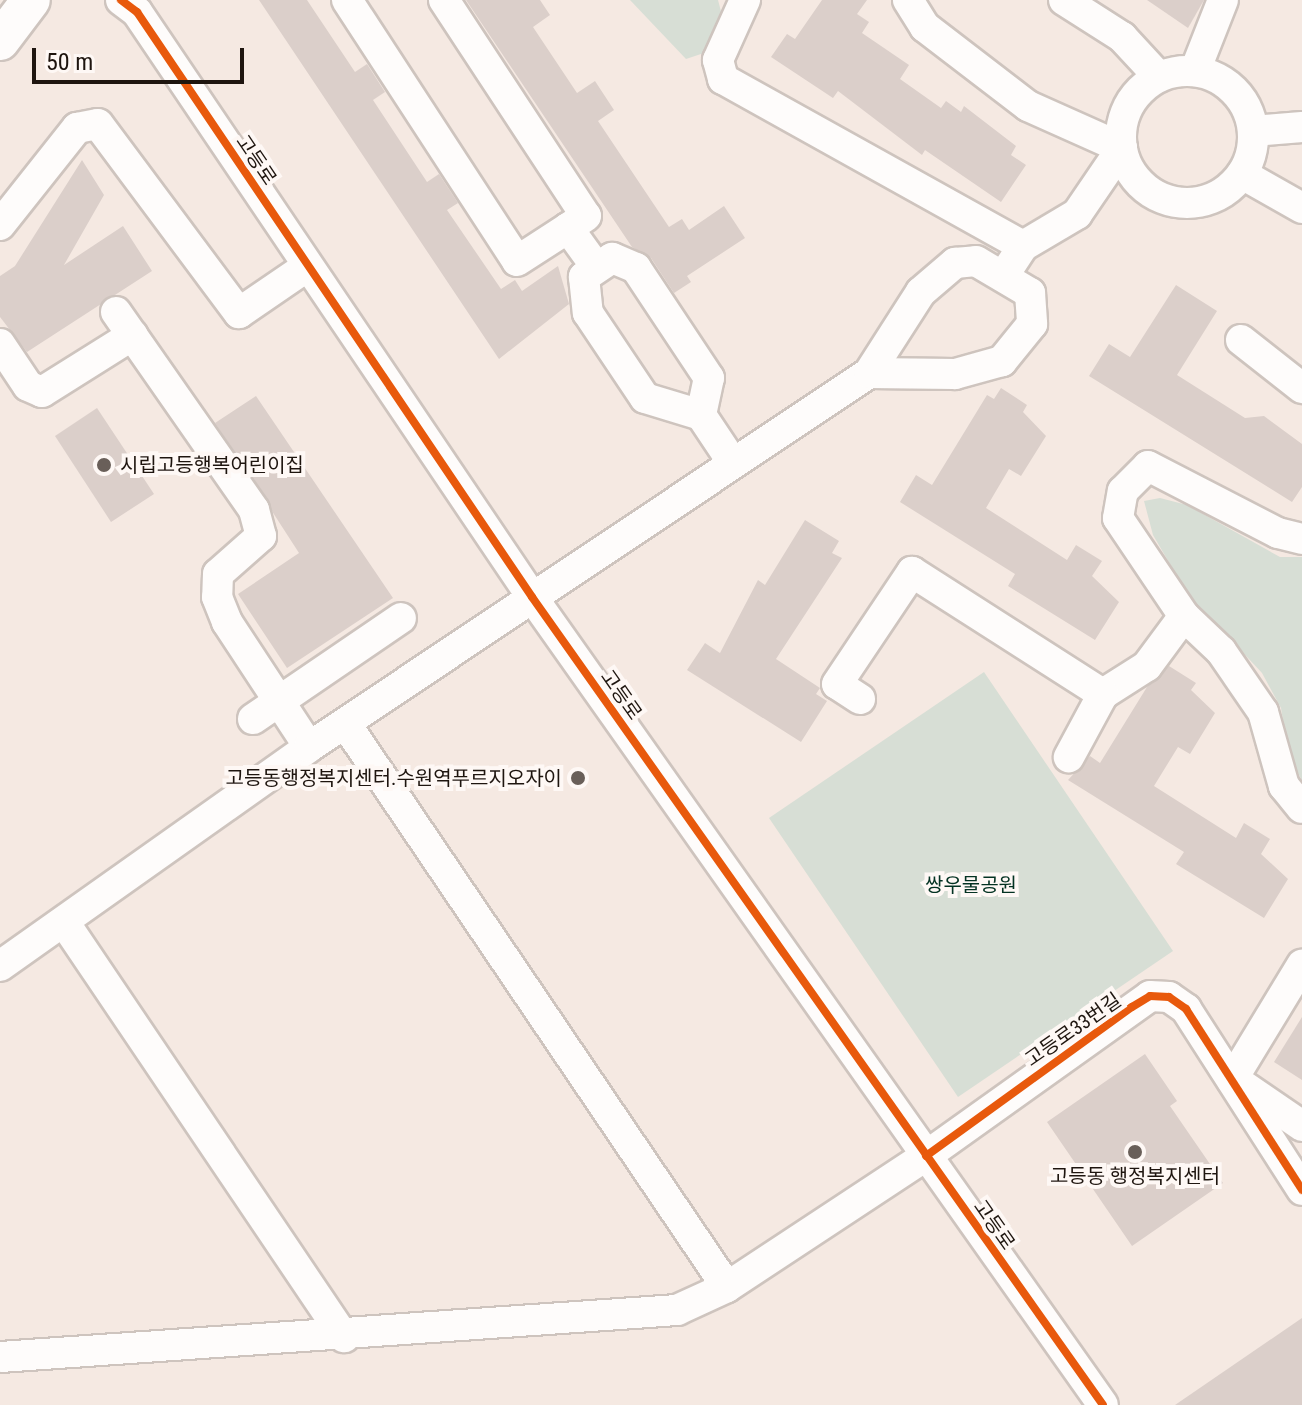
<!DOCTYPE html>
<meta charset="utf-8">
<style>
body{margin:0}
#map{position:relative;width:1302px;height:1405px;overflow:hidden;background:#f5e9e2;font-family:"Roboto Condensed","Noto Sans KR",sans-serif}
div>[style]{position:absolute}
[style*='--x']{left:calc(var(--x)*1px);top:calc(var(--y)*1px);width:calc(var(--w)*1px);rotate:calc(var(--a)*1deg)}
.green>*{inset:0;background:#d7ded5}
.building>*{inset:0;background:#dbcfca}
.roads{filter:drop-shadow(2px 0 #cec4be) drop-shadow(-2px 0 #cec4be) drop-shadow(0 2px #cec4be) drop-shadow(0 -2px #cec4be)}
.minor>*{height:30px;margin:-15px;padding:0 15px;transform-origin:15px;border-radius:15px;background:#fefcfb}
.minor>.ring{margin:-15px;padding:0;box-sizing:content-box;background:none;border:30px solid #fefcfb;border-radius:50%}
.major>*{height:38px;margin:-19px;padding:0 19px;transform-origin:19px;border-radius:19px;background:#fefcfb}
.cycleway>*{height:8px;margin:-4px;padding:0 4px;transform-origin:4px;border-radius:4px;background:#e8590c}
.dots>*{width:22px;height:22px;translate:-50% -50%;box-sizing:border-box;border:4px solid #fef8f5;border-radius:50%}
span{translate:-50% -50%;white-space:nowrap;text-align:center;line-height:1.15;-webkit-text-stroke:8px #fef8f5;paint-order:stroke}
.street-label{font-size:20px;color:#1e150f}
.poi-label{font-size:20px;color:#1e150f}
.left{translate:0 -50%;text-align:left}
.right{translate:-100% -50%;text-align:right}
.park-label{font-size:20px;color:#033222}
.scale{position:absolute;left:32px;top:48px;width:212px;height:36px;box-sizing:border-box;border:4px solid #1e150f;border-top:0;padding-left:10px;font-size:24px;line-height:28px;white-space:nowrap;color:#1e150f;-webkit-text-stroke:6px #fef8f5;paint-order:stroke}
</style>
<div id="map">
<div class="green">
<div style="clip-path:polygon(630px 0,718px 0,724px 23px,713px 50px,686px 59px)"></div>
<div style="clip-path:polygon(1160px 498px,1187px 505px,1280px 557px,1302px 557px,1302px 781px,1288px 753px,1281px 708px,1262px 673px,1234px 643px,1208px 629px,1153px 535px,1144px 501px)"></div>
<div style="clip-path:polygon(984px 672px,1173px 951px,958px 1097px,769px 818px)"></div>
</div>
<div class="building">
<div style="clip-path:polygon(259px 0,307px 0,355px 72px,367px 64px,385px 92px,373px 100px,427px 182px,439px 174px,458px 203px,447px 210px,501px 289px,515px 280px,522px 291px,558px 266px,569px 304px,499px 359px)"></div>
<div style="clip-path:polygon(466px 0,540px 0,550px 15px,533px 27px,577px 93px,595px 81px,614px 110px,598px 121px,669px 227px,682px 219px,689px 230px,724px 206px,745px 238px,687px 276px,691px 282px,674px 293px,651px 258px,632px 247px)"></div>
<div style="clip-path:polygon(822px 0,867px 0,857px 14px,869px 22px,862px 33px,909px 65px,900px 79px,941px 108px,946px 101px,961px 112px,964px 106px,1016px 146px,1011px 155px,1026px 165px,1001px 202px,925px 150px,922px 155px,838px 91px,833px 98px,771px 57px,787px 34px,795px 39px)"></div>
<div style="clip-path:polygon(1147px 0,1204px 0,1188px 28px)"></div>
<div style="clip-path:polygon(82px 160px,104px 195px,64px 265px,123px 226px,152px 271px,27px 352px,0 317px,0 276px,15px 266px)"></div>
<div style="clip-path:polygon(1176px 285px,1217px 311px,1177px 375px,1245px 418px,1264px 416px,1302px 444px,1302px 487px,1292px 502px,1089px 376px,1109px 344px,1130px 357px)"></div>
<div style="clip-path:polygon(1001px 388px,1027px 405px,1023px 412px,1046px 436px,1021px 476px,1009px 469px,986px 508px,1067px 560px,1076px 545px,1102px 561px,1092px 576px,1119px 602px,1095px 640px,1008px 586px,1015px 574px,900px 502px,916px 475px,932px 485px,987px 395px,994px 399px)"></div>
<div style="clip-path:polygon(256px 396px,393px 598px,287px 668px,238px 594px,299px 553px,215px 423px)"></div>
<div style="clip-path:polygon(97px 408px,154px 494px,111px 522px,55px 436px)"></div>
<div style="clip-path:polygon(805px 520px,839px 541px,832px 553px,842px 558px,776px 659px,820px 688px,816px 694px,827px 701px,801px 742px,687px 670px,705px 643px,720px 653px,758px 580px,765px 585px)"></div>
<div style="clip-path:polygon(1169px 666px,1196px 683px,1191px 690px,1215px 713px,1190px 754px,1178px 747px,1154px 786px,1236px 838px,1244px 823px,1270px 839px,1261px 854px,1288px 879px,1264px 918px,1176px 864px,1184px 852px,1068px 780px,1090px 756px,1100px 763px,1147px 687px)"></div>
<div style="clip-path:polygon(1302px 1017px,1302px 1080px,1274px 1062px)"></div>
<div style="clip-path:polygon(1145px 1054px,1177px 1101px,1170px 1106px,1223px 1183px,1132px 1246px,1047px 1122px)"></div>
<div style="clip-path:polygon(1302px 1318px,1302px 1405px,1175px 1405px)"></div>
</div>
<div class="roads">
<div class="minor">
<div style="--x:121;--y:0;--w:20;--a:37"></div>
<div style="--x:137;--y:12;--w:706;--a:55.97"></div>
<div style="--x:532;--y:597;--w:989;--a:54.75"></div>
<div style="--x:347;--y:0;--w:311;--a:56.9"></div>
<div style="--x:517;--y:261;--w:61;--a:-32.9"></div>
<div style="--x:444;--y:0;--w:258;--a:56.7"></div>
<div style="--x:586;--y:216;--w:22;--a:146"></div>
<div style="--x:568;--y:228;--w:49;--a:54.1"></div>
<div style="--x:745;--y:0;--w:66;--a:114.2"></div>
<div style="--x:718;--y:60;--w:20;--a:75"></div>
<div style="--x:723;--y:79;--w:343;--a:29.1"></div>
<div style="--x:1023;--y:246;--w:33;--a:123"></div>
<div style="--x:908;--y:0;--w:32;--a:58"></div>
<div style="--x:925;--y:27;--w:130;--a:37.5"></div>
<div style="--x:1028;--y:106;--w:103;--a:24.1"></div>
<div style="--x:1122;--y:148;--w:80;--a:124.3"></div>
<div style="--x:1077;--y:214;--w:63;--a:149.3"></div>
<div style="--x:1064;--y:0;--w:69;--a:32.5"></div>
<div style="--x:1122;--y:37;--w:54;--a:47.2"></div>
<div class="ring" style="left:1121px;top:71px;width:102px;height:102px"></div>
<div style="--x:1195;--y:71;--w:76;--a:-68.5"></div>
<div style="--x:1253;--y:131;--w:49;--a:-4.7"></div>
<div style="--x:1242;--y:174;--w:69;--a:29.5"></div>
<div style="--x:0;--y:225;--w:124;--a:-51.6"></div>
<div style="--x:77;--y:128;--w:21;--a:-11"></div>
<div style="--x:98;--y:124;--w:236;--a:53.3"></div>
<div style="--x:239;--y:313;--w:83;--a:-34.3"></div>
<div style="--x:116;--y:312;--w:241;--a:55.1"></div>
<div style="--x:254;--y:510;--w:27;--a:75"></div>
<div style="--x:261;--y:536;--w:57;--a:138.5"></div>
<div style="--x:218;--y:574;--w:23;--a:92"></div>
<div style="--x:217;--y:597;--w:27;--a:68"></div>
<div style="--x:227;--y:622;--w:149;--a:56.7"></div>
<div style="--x:1241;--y:340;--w:78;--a:38.2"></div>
<div style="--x:0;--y:344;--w:50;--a:56.3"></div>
<div style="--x:28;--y:386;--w:15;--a:23"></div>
<div style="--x:42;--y:392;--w:107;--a:-32.1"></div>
<div style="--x:701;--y:415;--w:38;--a:-78"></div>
<div style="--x:709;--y:378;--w:132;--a:-123.6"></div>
<div style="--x:636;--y:268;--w:26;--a:-157"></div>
<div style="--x:612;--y:258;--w:34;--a:146"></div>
<div style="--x:584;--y:277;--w:36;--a:84"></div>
<div style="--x:588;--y:313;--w:102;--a:56.2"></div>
<div style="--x:645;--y:398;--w:59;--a:16.9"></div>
<div style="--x:701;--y:415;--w:58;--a:56.3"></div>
<div style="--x:1184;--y:616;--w:51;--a:43.4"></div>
<div style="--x:1221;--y:651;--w:74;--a:55.5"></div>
<div style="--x:1263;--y:712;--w:77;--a:74.2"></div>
<div style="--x:1284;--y:786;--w:28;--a:51"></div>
<div style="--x:1103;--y:694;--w:52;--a:-32.5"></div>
<div style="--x:1147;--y:666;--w:62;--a:-53.5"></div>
<div style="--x:1184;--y:616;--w:118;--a:-124"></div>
<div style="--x:1118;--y:518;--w:27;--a:-80"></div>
<div style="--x:1123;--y:491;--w:35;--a:-45"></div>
<div style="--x:1148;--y:466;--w:146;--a:27.3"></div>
<div style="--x:1278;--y:533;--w:25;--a:14"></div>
<div style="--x:860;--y:699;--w:27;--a:-147"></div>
<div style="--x:837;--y:684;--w:135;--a:-56.2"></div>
<div style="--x:912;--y:572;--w:227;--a:32.6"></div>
<div style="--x:1103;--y:694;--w:72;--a:118.4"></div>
<div style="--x:253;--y:719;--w:179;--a:-34.3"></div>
<div style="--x:345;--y:723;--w:681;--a:55.89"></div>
<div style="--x:64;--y:922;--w:501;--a:55.99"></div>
<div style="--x:0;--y:966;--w:379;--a:-35.3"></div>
<div style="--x:309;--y:747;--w:673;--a:-33.74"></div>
<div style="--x:869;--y:373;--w:96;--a:-57.3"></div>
<div style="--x:921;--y:292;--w:45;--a:-40.5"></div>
<div style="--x:955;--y:263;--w:21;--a:-5"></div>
<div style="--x:976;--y:261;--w:63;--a:30.7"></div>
<div style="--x:1030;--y:293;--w:31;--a:86"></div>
<div style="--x:1032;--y:324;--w:48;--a:129"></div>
<div style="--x:1002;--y:361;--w:49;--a:164.5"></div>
<div style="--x:955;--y:374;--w:86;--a:-179.3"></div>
<div style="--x:1232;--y:1080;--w:135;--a:-58.7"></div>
<div style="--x:1241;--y:1084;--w:74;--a:34.5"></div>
<div style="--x:0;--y:1357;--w:679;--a:-3.97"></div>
<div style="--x:677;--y:1310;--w:55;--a:-24.7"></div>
<div style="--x:727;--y:1287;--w:238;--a:-33.4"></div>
<div style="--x:926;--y:1156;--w:275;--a:-35.5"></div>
<div style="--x:1150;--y:996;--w:19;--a:3"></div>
<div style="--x:1169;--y:997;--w:21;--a:35"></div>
<div style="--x:1186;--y:1009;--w:215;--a:57.3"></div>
</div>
<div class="major">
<div style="--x:0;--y:41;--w:51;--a:-52.9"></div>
</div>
</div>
<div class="cycleway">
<div style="--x:121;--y:0;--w:20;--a:37"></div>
<div style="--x:137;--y:12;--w:706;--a:55.97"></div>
<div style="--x:532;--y:597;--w:989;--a:54.75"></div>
<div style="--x:926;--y:1156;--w:254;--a:-35.9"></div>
<div style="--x:1132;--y:1007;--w:21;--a:-31"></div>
<div style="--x:1150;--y:996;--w:19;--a:3"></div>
<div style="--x:1169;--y:997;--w:21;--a:35"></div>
<div style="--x:1186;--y:1009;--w:215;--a:57.3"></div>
</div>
<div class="dots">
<div style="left:104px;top:465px;background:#695f59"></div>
<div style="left:578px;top:778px;background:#695f59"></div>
<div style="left:1135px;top:1152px;background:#695f59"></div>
</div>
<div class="street-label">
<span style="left:256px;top:160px;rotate:56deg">고등로</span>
<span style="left:621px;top:695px;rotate:55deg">고등로</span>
<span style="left:1073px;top:1030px;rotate:-35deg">고등로33번길</span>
<span style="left:994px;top:1225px;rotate:55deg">고등로</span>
</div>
<div class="poi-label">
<span class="left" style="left:120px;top:465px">시립고등행복어린이집</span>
<span class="right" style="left:562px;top:778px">고등동행정복지센터.수원역푸르지오자이</span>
<span style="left:1135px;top:1176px">고등동 행정복지센터</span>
</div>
<div class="park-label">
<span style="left:971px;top:885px">쌍우물공원</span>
</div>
<div class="scale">50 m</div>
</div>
